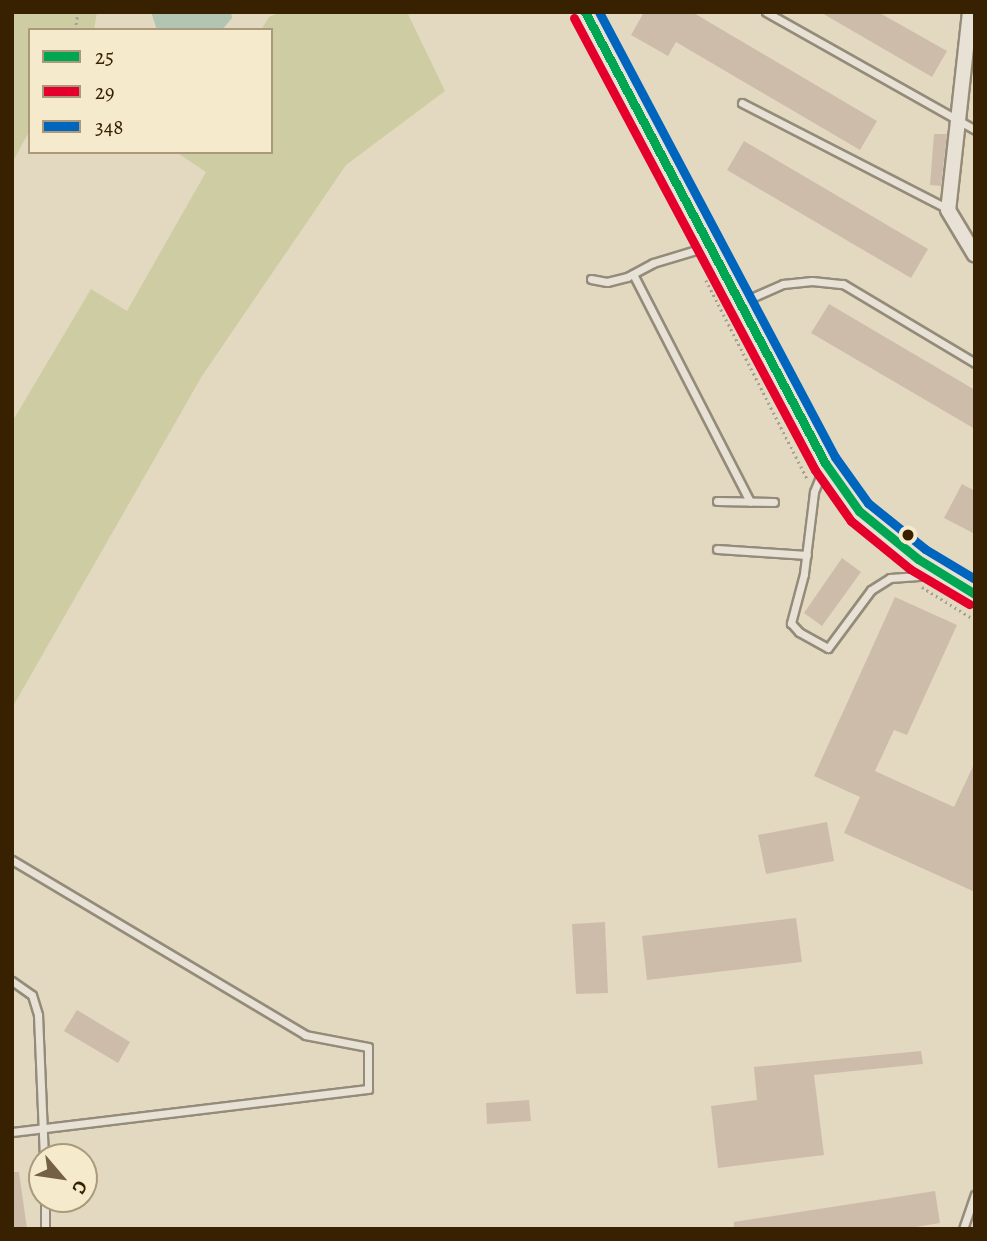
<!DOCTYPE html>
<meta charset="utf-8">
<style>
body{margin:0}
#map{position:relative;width:987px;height:1241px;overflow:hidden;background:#e3d9c0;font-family:Alegreya,serif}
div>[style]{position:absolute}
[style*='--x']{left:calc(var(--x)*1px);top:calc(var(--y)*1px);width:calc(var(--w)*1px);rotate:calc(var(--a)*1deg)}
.green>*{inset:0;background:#cecca3}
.water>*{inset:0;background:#b1c5b2}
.building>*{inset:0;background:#cebcab}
.path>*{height:2.5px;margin-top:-1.25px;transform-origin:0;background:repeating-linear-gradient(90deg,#a69f92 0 2px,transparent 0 5.5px)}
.roads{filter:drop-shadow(2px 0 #948b79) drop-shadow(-2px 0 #948b79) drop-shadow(0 2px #948b79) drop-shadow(0 -2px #948b79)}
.service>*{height:7px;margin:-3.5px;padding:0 3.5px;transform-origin:3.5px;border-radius:3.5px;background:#e8e2d6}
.minor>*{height:14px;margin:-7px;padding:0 7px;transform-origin:7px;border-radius:7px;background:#e8e2d6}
.secondary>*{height:21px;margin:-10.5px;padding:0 10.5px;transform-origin:10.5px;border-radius:10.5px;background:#e8e2d6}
.bus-1>*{height:9px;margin:-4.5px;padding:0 4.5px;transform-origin:4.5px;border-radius:4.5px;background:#00a651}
.bus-2>*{height:9px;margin:-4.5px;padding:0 4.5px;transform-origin:4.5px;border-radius:4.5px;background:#e4002b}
.bus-3>*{height:9px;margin:-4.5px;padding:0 4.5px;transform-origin:4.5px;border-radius:4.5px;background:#0065bd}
.dots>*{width:19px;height:19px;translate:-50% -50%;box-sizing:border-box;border:4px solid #f6eacd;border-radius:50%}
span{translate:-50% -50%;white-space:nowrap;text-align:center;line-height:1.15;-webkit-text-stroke:7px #f6eacd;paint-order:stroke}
.frame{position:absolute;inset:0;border:14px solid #382100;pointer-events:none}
.legend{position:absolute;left:28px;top:28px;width:245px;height:126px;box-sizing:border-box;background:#f6eacd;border:2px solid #aa9a7b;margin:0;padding:9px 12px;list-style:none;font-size:21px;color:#382100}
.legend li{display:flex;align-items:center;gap:14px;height:35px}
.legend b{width:35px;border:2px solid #aa9a7b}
.north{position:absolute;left:28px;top:1143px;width:70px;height:70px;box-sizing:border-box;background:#f6eacd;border:2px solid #aa9a7b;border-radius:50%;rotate:119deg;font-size:19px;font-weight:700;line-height:28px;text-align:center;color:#382100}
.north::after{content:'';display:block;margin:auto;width:24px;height:32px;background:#746143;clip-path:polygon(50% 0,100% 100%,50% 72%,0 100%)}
</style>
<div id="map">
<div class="green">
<div style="clip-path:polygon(12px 12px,97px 12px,94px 30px,30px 30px,30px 130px,12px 163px)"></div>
<div style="clip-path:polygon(281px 12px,407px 12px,445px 91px,346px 165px,202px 376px,12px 708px,12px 422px,91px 289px,127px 311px,206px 172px,176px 152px,271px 152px,271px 30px,261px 30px,269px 17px)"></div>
</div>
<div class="water">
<div style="clip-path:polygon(151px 12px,231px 12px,232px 18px,222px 30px,157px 30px)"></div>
</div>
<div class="building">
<div style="clip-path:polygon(644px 12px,692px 12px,877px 121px,860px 150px,676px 42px,668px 56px,631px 35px)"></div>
<div style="clip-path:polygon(820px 12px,878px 12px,947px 51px,932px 77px)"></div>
<div style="clip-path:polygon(934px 134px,947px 134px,941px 186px,930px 185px)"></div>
<div style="clip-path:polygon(744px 141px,928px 249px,911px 278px,727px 170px)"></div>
<div style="clip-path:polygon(829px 304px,975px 390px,975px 429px,811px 333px)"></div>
<div style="clip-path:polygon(962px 484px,975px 491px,975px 534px,944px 518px)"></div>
<div style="clip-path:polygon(842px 558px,861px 572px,822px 626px,804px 613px)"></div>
<div style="clip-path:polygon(895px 597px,957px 625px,907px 735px,894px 730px,875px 771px,954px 807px,975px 762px,975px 892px,844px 833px,860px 797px,814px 776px)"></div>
<div style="clip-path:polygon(827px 822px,834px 861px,766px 874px,758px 835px)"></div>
<div style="clip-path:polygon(796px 918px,802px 962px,647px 980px,642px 936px)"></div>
<div style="clip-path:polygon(605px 922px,608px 993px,576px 994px,572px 924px)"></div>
<div style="clip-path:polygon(77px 1010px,130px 1042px,118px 1063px,64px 1031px)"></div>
<div style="clip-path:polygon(921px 1051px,923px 1064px,814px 1075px,824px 1155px,718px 1168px,711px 1106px,757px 1100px,754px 1067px)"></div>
<div style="clip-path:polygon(529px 1100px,531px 1121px,487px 1124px,486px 1103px)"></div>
<div style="clip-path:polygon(12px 1172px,19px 1172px,27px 1229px,12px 1229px)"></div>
<div style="clip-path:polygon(935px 1191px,940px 1223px,904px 1229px,734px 1229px,734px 1222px)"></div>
</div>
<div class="path">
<div style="--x:75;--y:30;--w:18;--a:-81"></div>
<div style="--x:706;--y:280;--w:225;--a:63"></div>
<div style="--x:922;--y:587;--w:62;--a:31.9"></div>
</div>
<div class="roads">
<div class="service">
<div style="--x:766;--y:12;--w:240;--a:29.4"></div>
<div style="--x:742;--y:103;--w:232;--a:27.2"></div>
<div style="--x:633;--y:274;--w:256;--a:62.8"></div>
<div style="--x:591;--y:279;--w:16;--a:11"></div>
<div style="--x:607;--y:282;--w:21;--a:-14"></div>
<div style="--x:627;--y:277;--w:30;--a:-28"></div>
<div style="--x:653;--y:263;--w:55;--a:-16.8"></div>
<div style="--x:742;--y:302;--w:45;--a:-23.7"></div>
<div style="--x:783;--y:284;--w:29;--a:-6"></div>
<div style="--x:812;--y:281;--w:31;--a:6"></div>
<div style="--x:843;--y:284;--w:154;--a:30.9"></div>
<div style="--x:824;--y:467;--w:27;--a:112"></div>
<div style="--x:814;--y:492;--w:83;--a:97"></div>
<div style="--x:804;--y:574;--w:51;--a:104.9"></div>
<div style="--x:791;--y:623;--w:12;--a:48"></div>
<div style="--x:799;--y:632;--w:33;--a:29"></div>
<div style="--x:828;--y:648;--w:72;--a:-53.4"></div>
<div style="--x:871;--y:590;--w:22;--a:-32"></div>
<div style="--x:890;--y:578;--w:43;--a:-4"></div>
<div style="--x:717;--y:501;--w:57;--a:1"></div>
<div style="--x:717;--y:549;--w:90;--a:3.8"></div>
<div style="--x:12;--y:860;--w:341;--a:30.8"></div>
<div style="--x:305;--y:1035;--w:64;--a:10.8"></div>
<div style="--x:368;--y:1047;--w:42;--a:90"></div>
<div style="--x:368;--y:1089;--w:359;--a:173.1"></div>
<div style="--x:12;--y:981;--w:24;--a:35"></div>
<div style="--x:32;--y:995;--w:21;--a:73"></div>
<div style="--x:38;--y:1015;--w:142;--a:87.6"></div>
<div style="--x:45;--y:1199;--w:30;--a:90"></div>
<div style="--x:963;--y:1229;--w:36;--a:-71"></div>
</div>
<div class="minor">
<div style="--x:970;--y:12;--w:199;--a:96.3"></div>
<div style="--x:948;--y:210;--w:52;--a:59"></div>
</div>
<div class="secondary">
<div style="--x:585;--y:12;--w:511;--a:61.98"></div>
<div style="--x:825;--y:463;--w:59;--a:54.7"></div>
<div style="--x:859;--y:511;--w:76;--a:39.1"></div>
<div style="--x:918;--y:559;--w:67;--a:31.6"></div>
</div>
</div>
<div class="bus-1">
<div style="--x:585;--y:12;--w:511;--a:61.98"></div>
<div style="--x:825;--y:463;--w:59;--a:54.7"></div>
<div style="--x:859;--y:511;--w:76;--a:39.1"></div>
<div style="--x:918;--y:559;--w:67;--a:31.6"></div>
</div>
<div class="bus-2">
<div style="--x:574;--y:18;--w:512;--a:61.93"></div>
<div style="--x:815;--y:470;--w:62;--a:54.8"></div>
<div style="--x:851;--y:521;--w:76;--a:39.1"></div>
<div style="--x:910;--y:569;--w:69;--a:30.7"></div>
</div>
<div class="bus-3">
<div style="--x:599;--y:12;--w:504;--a:62.06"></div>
<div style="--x:835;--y:457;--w:57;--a:54.3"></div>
<div style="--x:868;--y:503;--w:73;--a:38.9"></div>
<div style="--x:925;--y:549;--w:58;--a:31"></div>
</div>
<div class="dots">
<div style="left:908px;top:535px;background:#382100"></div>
</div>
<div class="frame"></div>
<ul class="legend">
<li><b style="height:9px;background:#00a651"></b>25</li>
<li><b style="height:9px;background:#e4002b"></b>29</li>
<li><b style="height:9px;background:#0065bd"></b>348</li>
</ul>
<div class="north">С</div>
</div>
